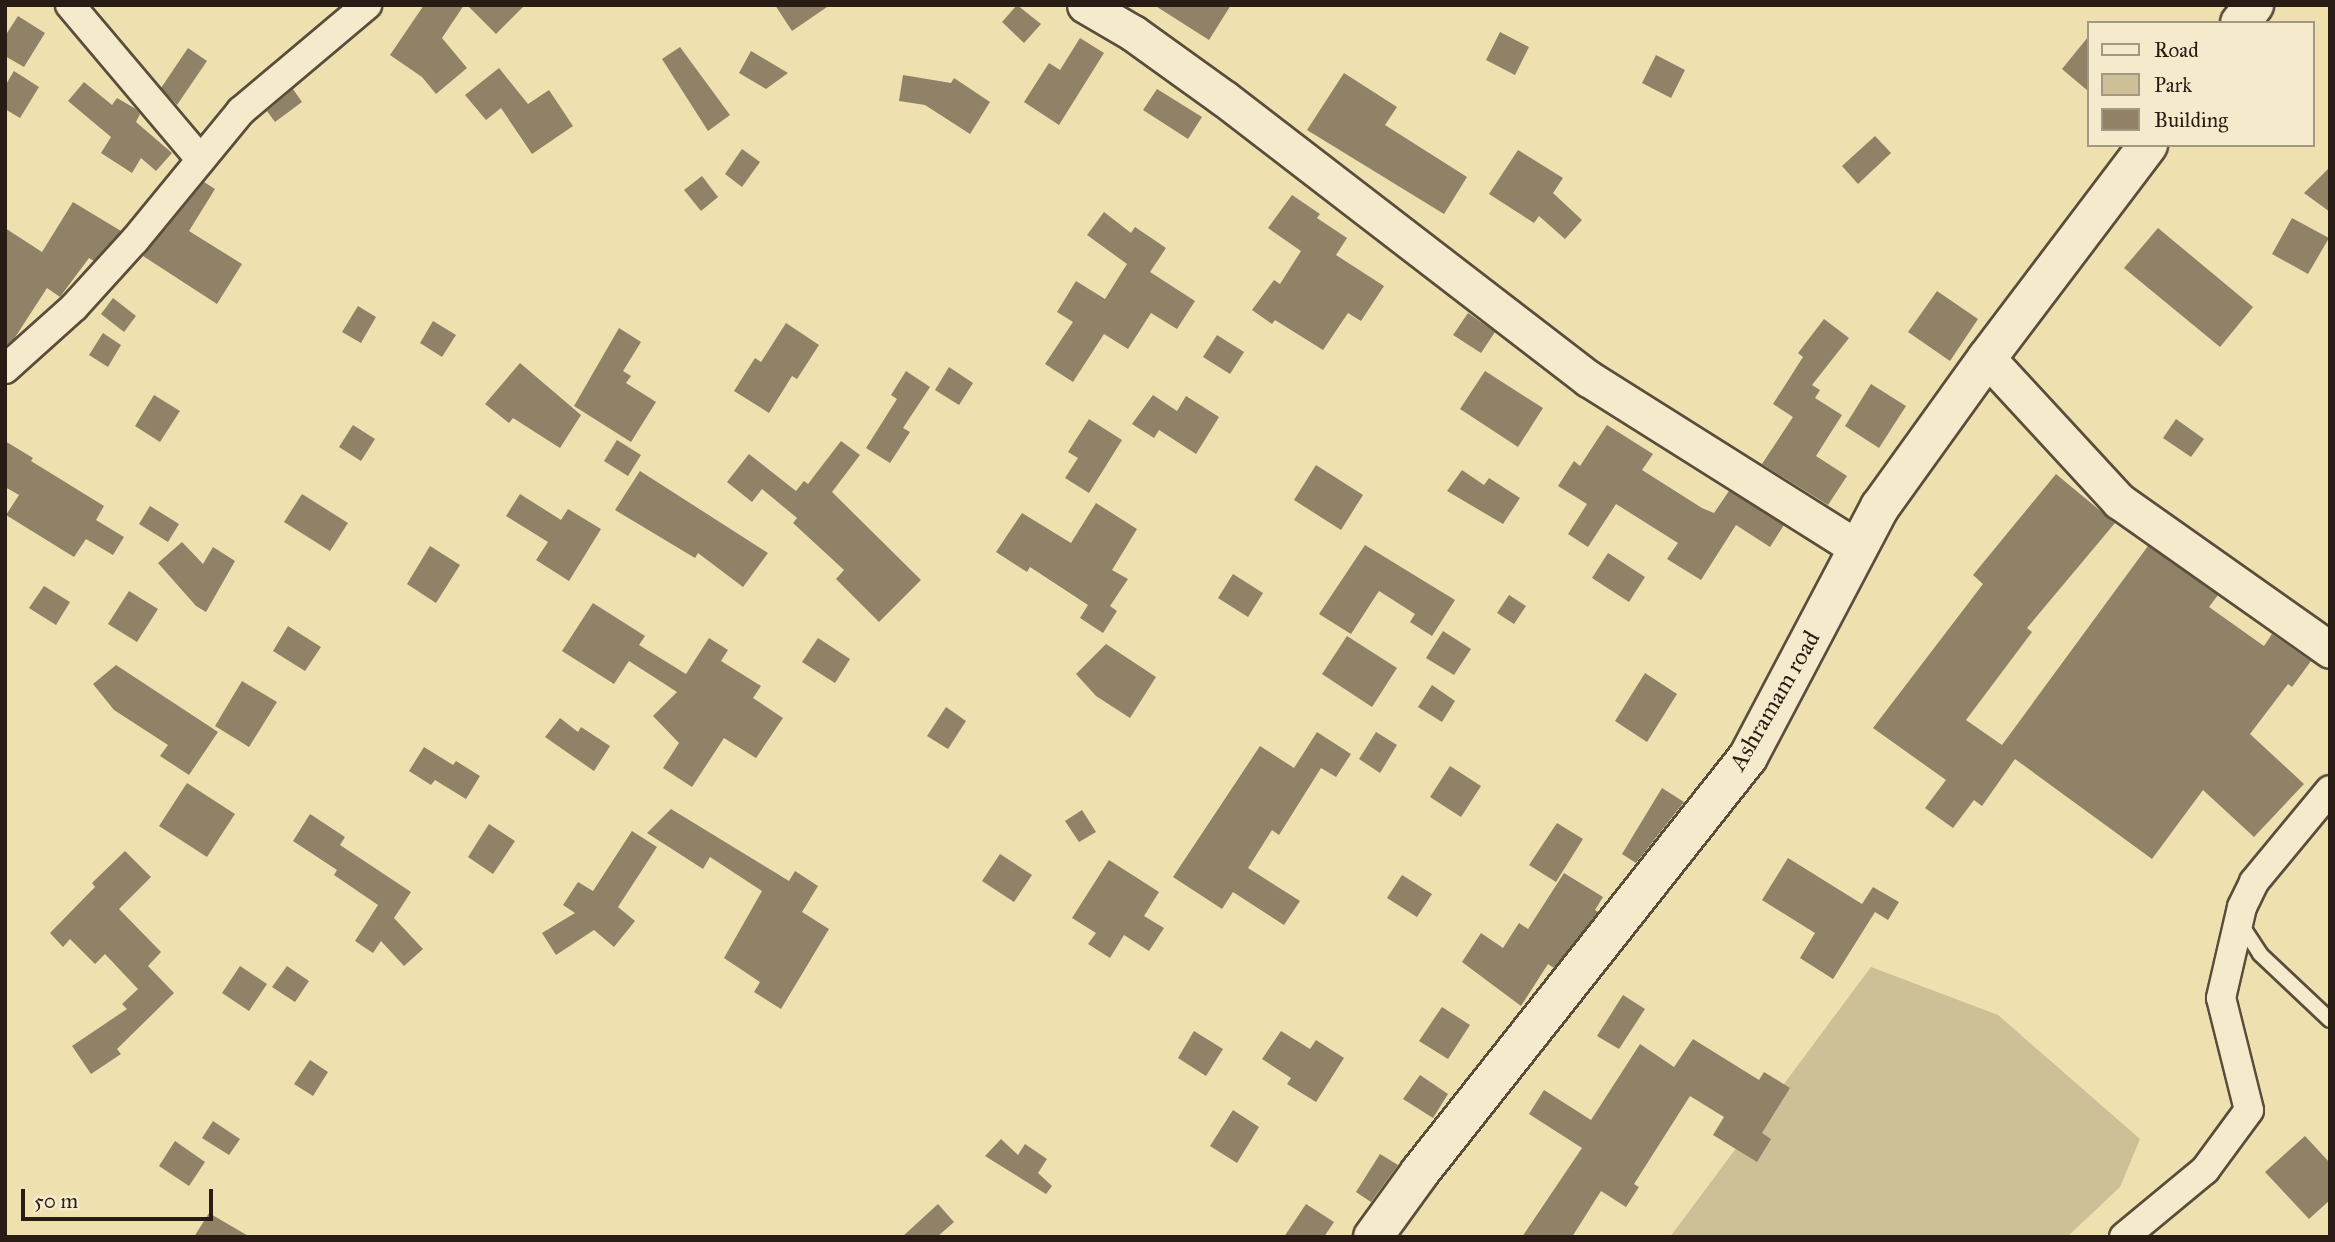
<!DOCTYPE html>
<style>
body{margin:0}
#map{position:relative;width:2335px;height:1242px;overflow:hidden;background:#efe0b0;font-family:"IM FELL Great Primer",serif}
div>[style]{position:absolute}
[style*='--x']{left:calc(var(--x)*1px);top:calc(var(--y)*1px);width:calc(var(--w)*1px);rotate:calc(var(--a)*1deg)}
.green>*{inset:0;background:#cdbf96}
.building>*{inset:0;background:#908266}
.roads{filter:drop-shadow(2px 0 #5a4d3c) drop-shadow(-2px 0 #5a4d3c) drop-shadow(0 2px #5a4d3c) drop-shadow(0 -2px #5a4d3c)}
.service>*{height:14px;margin:-7px;padding:0 7px;transform-origin:7px;border-radius:7px;background:#f5ebcc}
.minor>*{height:28px;margin:-14px;padding:0 14px;transform-origin:14px;border-radius:14px;background:#f5ebcc}
.tertiary>*{height:35px;margin:-17.5px;padding:0 17.5px;transform-origin:17.5px;border-radius:17.5px;background:#f5ebcc}
.secondary>*{height:38px;margin:-19px;padding:0 19px;transform-origin:19px;border-radius:19px;background:#f5ebcc}
span{translate:-50% -50%;white-space:nowrap;text-align:center;line-height:1.15;-webkit-text-stroke:5px #f5ebcc;paint-order:stroke}
.street-label{font-size:24px;color:#291c15}
.frame{position:absolute;inset:0;border:7px solid #291c15;pointer-events:none}
.legend{position:absolute;left:2087px;top:21px;width:228px;height:126px;box-sizing:border-box;background:#f5ebcc;border:2px solid #a39883;margin:0;padding:9px 12px;list-style:none;font-size:21px;color:#291c15}
.legend li{display:flex;align-items:center;gap:14px;height:35px}
.legend b{width:35px;border:2px solid #a39883}
.scale{position:absolute;left:21px;top:1189px;width:192px;height:32px;box-sizing:border-box;border:4px solid #291c15;border-top:0;padding-left:9px;font-size:21px;line-height:24px;white-space:nowrap;color:#291c15;-webkit-text-stroke:5px #f5ebcc;paint-order:stroke}
</style>
<div id="map">
<div class="green">
<div style="clip-path:polygon(1871px 967px,1998px 1015px,2140px 1139px,2120px 1187px,2067px 1237px,1670px 1237px)"></div>
</div>
<div class="building">
<div style="clip-path:polygon(424px 5px,464px 5px,442px 38px,467px 68px,436px 94px,422px 77px,390px 55px)"></div>
<div style="clip-path:polygon(467px 5px,525px 5px,496px 34px)"></div>
<div style="clip-path:polygon(775px 5px,830px 5px,792px 31px)"></div>
<div style="clip-path:polygon(1017px 5px,1041px 24px,1024px 43px,1002px 22px)"></div>
<div style="clip-path:polygon(1154px 5px,1231px 5px,1209px 40px)"></div>
<div style="clip-path:polygon(18px 16px,45px 33px,24px 67px,5px 56px,5px 36px)"></div>
<div style="clip-path:polygon(1500px 32px,1529px 47px,1515px 75px,1486px 60px)"></div>
<div style="clip-path:polygon(2088px 37px,2088px 91px,2062px 69px)"></div>
<div style="clip-path:polygon(1080px 38px,1104px 53px,1059px 125px,1024px 102px,1049px 63px,1060px 70px)"></div>
<div style="clip-path:polygon(680px 47px,730px 115px,708px 131px,662px 59px)"></div>
<div style="clip-path:polygon(188px 48px,207px 61px,177px 105px,161px 88px)"></div>
<div style="clip-path:polygon(751px 51px,788px 73px,766px 89px,739px 73px)"></div>
<div style="clip-path:polygon(1656px 55px,1685px 70px,1671px 98px,1642px 83px)"></div>
<div style="clip-path:polygon(499px 68px,528px 104px,549px 90px,573px 126px,532px 154px,501px 108px,486px 120px,465px 95px)"></div>
<div style="clip-path:polygon(14px 71px,39px 87px,20px 118px,5px 109px,5px 86px)"></div>
<div style="clip-path:polygon(1344px 73px,1397px 107px,1385px 125px,1467px 177px,1444px 214px,1307px 130px)"></div>
<div style="clip-path:polygon(903px 75px,951px 83px,954px 78px,990px 102px,970px 134px,925px 105px,899px 101px)"></div>
<div style="clip-path:polygon(84px 82px,112px 105px,117px 98px,136px 109px,140px 114px,136px 122px,172px 153px,156px 171px,141px 158px,132px 173px,101px 153px,111px 137px,68px 101px)"></div>
<div style="clip-path:polygon(293px 89px,302px 102px,275px 122px,267px 111px)"></div>
<div style="clip-path:polygon(1157px 89px,1202px 117px,1188px 139px,1143px 110px)"></div>
<div style="clip-path:polygon(1875px 136px,1891px 153px,1858px 184px,1842px 166px)"></div>
<div style="clip-path:polygon(742px 149px,760px 162px,742px 187px,725px 174px)"></div>
<div style="clip-path:polygon(1518px 150px,1563px 178px,1553px 193px,1582px 220px,1565px 239px,1539px 216px,1534px 223px,1489px 194px)"></div>
<div style="clip-path:polygon(2330px 167px,2330px 212px,2304px 193px)"></div>
<div style="clip-path:polygon(702px 176px,718px 197px,701px 211px,684px 190px)"></div>
<div style="clip-path:polygon(204px 182px,215px 189px,189px 231px,242px 264px,217px 304px,143px 256px)"></div>
<div style="clip-path:polygon(1292px 195px,1320px 214px,1317px 218px,1347px 238px,1336px 255px,1384px 286px,1361px 321px,1348px 313px,1323px 350px,1275px 320px,1272px 324px,1252px 310px,1274px 280px,1280px 284px,1301px 251px,1268px 228px)"></div>
<div style="clip-path:polygon(73px 202px,121px 231px,94px 261px,89px 258px,60px 297px,47px 288px,14px 339px,5px 346px,5px 228px,42px 252px)"></div>
<div style="clip-path:polygon(1104px 212px,1131px 233px,1135px 227px,1166px 248px,1150px 272px,1195px 301px,1177px 329px,1151px 313px,1128px 349px,1104px 334px,1073px 382px,1045px 364px,1073px 322px,1057px 312px,1076px 281px,1105px 299px,1127px 264px,1087px 235px)"></div>
<div style="clip-path:polygon(2292px 218px,2329px 238px,2308px 274px,2272px 254px)"></div>
<div style="clip-path:polygon(2158px 228px,2253px 307px,2220px 347px,2124px 268px)"></div>
<div style="clip-path:polygon(1937px 291px,1978px 319px,1950px 361px,1908px 332px)"></div>
<div style="clip-path:polygon(113px 298px,136px 316px,124px 332px,101px 314px)"></div>
<div style="clip-path:polygon(358px 306px,376px 317px,361px 343px,342px 332px)"></div>
<div style="clip-path:polygon(1468px 313px,1495px 332px,1481px 353px,1453px 335px)"></div>
<div style="clip-path:polygon(1824px 319px,1849px 338px,1812px 385px,1820px 390px,1815px 398px,1842px 415px,1816px 456px,1847px 476px,1828px 505px,1762px 464px,1793px 417px,1773px 404px,1803px 357px,1798px 353px)"></div>
<div style="clip-path:polygon(433px 321px,456px 335px,442px 357px,420px 343px)"></div>
<div style="clip-path:polygon(786px 323px,819px 345px,797px 379px,792px 376px,769px 413px,734px 391px,755px 358px,761px 362px)"></div>
<div style="clip-path:polygon(619px 328px,641px 342px,623px 371px,631px 376px,626px 383px,656px 402px,631px 442px,574px 406px)"></div>
<div style="clip-path:polygon(103px 333px,121px 345px,108px 367px,89px 355px)"></div>
<div style="clip-path:polygon(1217px 335px,1244px 352px,1230px 374px,1203px 357px)"></div>
<div style="clip-path:polygon(520px 363px,581px 415px,560px 448px,513px 418px,509px 423px,485px 404px)"></div>
<div style="clip-path:polygon(949px 367px,973px 383px,959px 405px,935px 390px)"></div>
<div style="clip-path:polygon(906px 371px,930px 387px,903px 428px,910px 432px,890px 463px,866px 448px,897px 399px,891px 395px)"></div>
<div style="clip-path:polygon(1485px 371px,1543px 408px,1518px 447px,1460px 409px)"></div>
<div style="clip-path:polygon(1871px 384px,1906px 406px,1879px 448px,1845px 426px)"></div>
<div style="clip-path:polygon(154px 395px,180px 411px,160px 442px,135px 426px)"></div>
<div style="clip-path:polygon(1153px 395px,1177px 411px,1186px 396px,1219px 417px,1196px 454px,1159px 430px,1154px 438px,1132px 424px)"></div>
<div style="clip-path:polygon(1089px 419px,1122px 440px,1089px 493px,1065px 478px,1078px 458px,1068px 452px)"></div>
<div style="clip-path:polygon(2176px 419px,2204px 439px,2191px 457px,2163px 438px)"></div>
<div style="clip-path:polygon(353px 425px,375px 439px,361px 461px,339px 447px)"></div>
<div style="clip-path:polygon(1607px 425px,1653px 454px,1642px 470px,1702px 508px,1714px 513px,1729px 491px,1784px 525px,1770px 547px,1736px 525px,1701px 580px,1667px 559px,1678px 543px,1616px 504px,1588px 547px,1568px 534px,1587px 504px,1558px 486px,1574px 461px,1580px 466px)"></div>
<div style="clip-path:polygon(617px 440px,641px 455px,628px 476px,604px 461px)"></div>
<div style="clip-path:polygon(5px 441px,33px 458px,31px 461px,104px 506px,96px 520px,124px 537px,113px 555px,86px 539px,74px 557px,6px 515px,19px 495px,5px 487px)"></div>
<div style="clip-path:polygon(841px 441px,860px 455px,832px 492px,921px 580px,879px 622px,836px 579px,844px 570px,793px 523px,797px 518px,762px 489px,752px 502px,727px 482px,749px 454px,796px 491px,804px 481px,808px 484px)"></div>
<div style="clip-path:polygon(1316px 465px,1363px 495px,1341px 530px,1294px 500px)"></div>
<div style="clip-path:polygon(1462px 470px,1484px 485px,1489px 478px,1520px 498px,1503px 524px,1447px 491px)"></div>
<div style="clip-path:polygon(640px 471px,768px 553px,743px 587px,698px 553px,695px 558px,615px 510px)"></div>
<div style="clip-path:polygon(2056px 474px,2115px 523px,2027px 628px,2032px 632px,1966px 720px,2002px 745px,2148px 546px,2218px 595px,2209px 607px,2264px 646px,2272px 634px,2311px 661px,2292px 687px,2288px 684px,2250px 734px,2304px 784px,2254px 837px,2203px 790px,2152px 859px,2015px 759px,1982px 806px,1974px 800px,1953px 828px,1925px 808px,1946px 780px,1873px 728px,1983px 584px,1973px 575px)"></div>
<div style="clip-path:polygon(302px 494px,348px 523px,330px 551px,284px 522px)"></div>
<div style="clip-path:polygon(520px 494px,561px 520px,568px 509px,601px 529px,569px 581px,536px 560px,548px 542px,506px 516px)"></div>
<div style="clip-path:polygon(1096px 503px,1137px 529px,1112px 570px,1128px 579px,1110px 606px,1117px 611px,1103px 633px,1080px 618px,1088px 605px,1030px 567px,1027px 572px,996px 552px,1022px 513px,1071px 543px)"></div>
<div style="clip-path:polygon(150px 506px,179px 524px,168px 542px,139px 524px)"></div>
<div style="clip-path:polygon(182px 542px,203px 564px,213px 547px,235px 561px,206px 612px,196px 606px,158px 563px)"></div>
<div style="clip-path:polygon(1365px 545px,1455px 600px,1432px 636px,1410px 622px,1415px 614px,1379px 591px,1351px 634px,1319px 614px)"></div>
<div style="clip-path:polygon(430px 546px,460px 565px,436px 603px,407px 584px)"></div>
<div style="clip-path:polygon(1608px 553px,1645px 577px,1629px 602px,1592px 578px)"></div>
<div style="clip-path:polygon(1233px 574px,1263px 593px,1248px 617px,1218px 598px)"></div>
<div style="clip-path:polygon(44px 586px,70px 602px,56px 625px,29px 608px)"></div>
<div style="clip-path:polygon(129px 591px,158px 609px,137px 642px,108px 624px)"></div>
<div style="clip-path:polygon(1509px 595px,1526px 606px,1514px 624px,1497px 613px)"></div>
<div style="clip-path:polygon(593px 603px,645px 636px,639px 645px,686px 674px,709px 638px,728px 650px,721px 661px,761px 686px,753px 698px,783px 718px,756px 758px,724px 738px,692px 787px,663px 768px,679px 743px,653px 716px,677px 692px,629px 661px,614px 684px,562px 651px)"></div>
<div style="clip-path:polygon(288px 626px,321px 647px,305px 671px,273px 651px)"></div>
<div style="clip-path:polygon(1443px 631px,1471px 649px,1454px 675px,1426px 658px)"></div>
<div style="clip-path:polygon(1347px 636px,1397px 668px,1372px 707px,1322px 674px)"></div>
<div style="clip-path:polygon(818px 638px,850px 659px,835px 683px,802px 662px)"></div>
<div style="clip-path:polygon(1106px 644px,1156px 677px,1130px 718px,1096px 696px,1076px 674px)"></div>
<div style="clip-path:polygon(116px 665px,218px 732px,189px 775px,160px 756px,168px 745px,114px 710px,93px 684px)"></div>
<div style="clip-path:polygon(1645px 673px,1677px 694px,1647px 742px,1615px 721px)"></div>
<div style="clip-path:polygon(242px 681px,277px 702px,249px 747px,215px 726px)"></div>
<div style="clip-path:polygon(1432px 685px,1455px 701px,1442px 722px,1418px 707px)"></div>
<div style="clip-path:polygon(946px 707px,966px 721px,948px 749px,927px 736px)"></div>
<div style="clip-path:polygon(560px 718px,578px 732px,581px 727px,610px 746px,594px 771px,545px 737px)"></div>
<div style="clip-path:polygon(1317px 732px,1351px 754px,1336px 777px,1321px 768px,1279px 835px,1272px 830px,1248px 868px,1300px 901px,1284px 925px,1233px 892px,1222px 909px,1173px 877px,1260px 746px,1294px 768px)"></div>
<div style="clip-path:polygon(1376px 732px,1397px 745px,1380px 773px,1359px 759px)"></div>
<div style="clip-path:polygon(424px 747px,453px 765px,456px 761px,480px 776px,466px 799px,435px 780px,431px 785px,409px 771px)"></div>
<div style="clip-path:polygon(1450px 766px,1481px 786px,1461px 817px,1430px 797px)"></div>
<div style="clip-path:polygon(187px 783px,235px 814px,207px 857px,159px 826px)"></div>
<div style="clip-path:polygon(1662px 788px,1684px 802px,1636px 863px,1622px 854px)"></div>
<div style="clip-path:polygon(671px 809px,789px 881px,795px 871px,818px 886px,802px 912px,829px 929px,781px 1009px,754px 992px,760px 982px,724px 958px,762px 891px,710px 857px,703px 869px,647px 833px)"></div>
<div style="clip-path:polygon(1082px 810px,1096px 832px,1079px 842px,1065px 821px)"></div>
<div style="clip-path:polygon(310px 814px,345px 837px,340px 845px,411px 892px,394px 918px,423px 949px,404px 966px,381px 941px,373px 953px,355px 941px,378px 905px,334px 875px,337px 870px,293px 841px)"></div>
<div style="clip-path:polygon(1557px 823px,1583px 839px,1556px 882px,1529px 865px)"></div>
<div style="clip-path:polygon(489px 824px,515px 841px,493px 874px,468px 857px)"></div>
<div style="clip-path:polygon(632px 831px,657px 847px,618px 907px,635px 921px,614px 947px,594px 930px,556px 955px,542px 933px,575px 913px,563px 905px,578px 882px,593px 891px)"></div>
<div style="clip-path:polygon(125px 851px,151px 877px,119px 909px,161px 952px,148px 966px,174px 993px,117px 1049px,121px 1054px,91px 1074px,72px 1046px,127px 1009px,122px 1004px,138px 989px,105px 954px,95px 964px,70px 939px,63px 947px,50px 933px,95px 887px,92px 883px)"></div>
<div style="clip-path:polygon(1000px 854px,1032px 875px,1014px 902px,982px 881px)"></div>
<div style="clip-path:polygon(1788px 858px,1862px 904px,1873px 887px,1899px 902px,1888px 920px,1875px 912px,1833px 979px,1800px 958px,1815px 933px,1762px 900px)"></div>
<div style="clip-path:polygon(1109px 860px,1159px 892px,1144px 916px,1164px 928px,1149px 951px,1124px 935px,1110px 958px,1088px 944px,1096px 933px,1072px 918px)"></div>
<div style="clip-path:polygon(1564px 873px,1603px 897px,1595px 910px,1598px 912px,1554px 968px,1548px 964px,1521px 1006px,1462px 962px,1481px 933px,1503px 948px,1519px 923px,1528px 929px)"></div>
<div style="clip-path:polygon(1402px 875px,1432px 894px,1417px 917px,1387px 898px)"></div>
<div style="clip-path:polygon(240px 966px,267px 984px,249px 1011px,222px 993px)"></div>
<div style="clip-path:polygon(287px 966px,309px 981px,295px 1002px,272px 987px)"></div>
<div style="clip-path:polygon(1623px 995px,1645px 1009px,1619px 1049px,1597px 1036px)"></div>
<div style="clip-path:polygon(1442px 1007px,1470px 1025px,1448px 1059px,1419px 1041px)"></div>
<div style="clip-path:polygon(1194px 1031px,1223px 1049px,1206px 1076px,1178px 1058px)"></div>
<div style="clip-path:polygon(1281px 1031px,1310px 1049px,1316px 1040px,1344px 1058px,1316px 1102px,1287px 1084px,1291px 1078px,1262px 1059px)"></div>
<div style="clip-path:polygon(1693px 1039px,1759px 1080px,1764px 1072px,1790px 1088px,1762px 1133px,1771px 1139px,1757px 1162px,1713px 1135px,1724px 1117px,1690px 1096px,1634px 1184px,1639px 1187px,1626px 1207px,1601px 1191px,1572px 1237px,1522px 1237px,1582px 1148px,1529px 1114px,1544px 1090px,1591px 1120px,1640px 1044px,1674px 1067px)"></div>
<div style="clip-path:polygon(310px 1060px,328px 1072px,313px 1096px,294px 1084px)"></div>
<div style="clip-path:polygon(1420px 1075px,1448px 1094px,1433px 1118px,1403px 1099px)"></div>
<div style="clip-path:polygon(1233px 1110px,1259px 1127px,1237px 1163px,1210px 1146px)"></div>
<div style="clip-path:polygon(213px 1121px,240px 1139px,229px 1155px,202px 1138px)"></div>
<div style="clip-path:polygon(2305px 1136px,2330px 1163px,2330px 1200px,2309px 1219px,2265px 1172px)"></div>
<div style="clip-path:polygon(1001px 1139px,1018px 1155px,1025px 1144px,1047px 1159px,1038px 1173px,1052px 1186px,1046px 1194px,985px 1156px)"></div>
<div style="clip-path:polygon(175px 1141px,205px 1162px,189px 1186px,159px 1166px)"></div>
<div style="clip-path:polygon(1380px 1154px,1398px 1165px,1371px 1202px,1356px 1192px)"></div>
<div style="clip-path:polygon(938px 1204px,954px 1222px,937px 1237px,902px 1237px)"></div>
<div style="clip-path:polygon(1306px 1204px,1334px 1222px,1324px 1237px,1284px 1237px)"></div>
<div style="clip-path:polygon(209px 1213px,250px 1237px,194px 1237px)"></div>
</div>
<div class="roads">
<div class="service">
<div style="--x:2243;--y:919;--w:10;--a:84"></div>
<div style="--x:2244;--y:929;--w:30;--a:57"></div>
<div style="--x:2260;--y:954;--w:96;--a:43.3"></div>
</div>
<div class="minor">
<div style="--x:70;--y:5;--w:202;--a:49.8"></div>
<div style="--x:5;--y:369;--w:93;--a:-41.9"></div>
<div style="--x:74;--y:307;--w:91;--a:-47.7"></div>
<div style="--x:135;--y:240;--w:167;--a:-50.6"></div>
<div style="--x:241;--y:111;--w:165;--a:-40.1"></div>
<div style="--x:2124;--y:1237;--w:105;--a:-39.6"></div>
<div style="--x:2205;--y:1170;--w:74;--a:-53.7"></div>
<div style="--x:2249;--y:1110;--w:115;--a:-104"></div>
<div style="--x:2221;--y:998;--w:93;--a:-77"></div>
<div style="--x:2242;--y:907;--w:28;--a:-64"></div>
<div style="--x:2254;--y:882;--w:119;--a:-50.4"></div>
</div>
<div class="tertiary">
<div style="--x:1085;--y:5;--w:56;--a:30.3"></div>
<div style="--x:1133;--y:33;--w:113;--a:35.7"></div>
<div style="--x:1225;--y:99;--w:459;--a:37.6"></div>
<div style="--x:1589;--y:379;--w:315;--a:32.2"></div>
<div style="--x:1987;--y:358;--w:195;--a:47.3"></div>
<div style="--x:2119;--y:501;--w:258;--a:35.2"></div>
</div>
<div class="secondary">
<div style="--x:2240;--y:23;--w:23;--a:-52"></div>
<div style="--x:1373;--y:1237;--w:80;--a:-54.1"></div>
<div style="--x:1420;--y:1172;--w:529;--a:-51.68"></div>
<div style="--x:1748;--y:757;--w:283;--a:-62.2"></div>
<div style="--x:1880;--y:507;--w:183;--a:-54.3"></div>
<div style="--x:1987;--y:358;--w:267;--a:-52.9"></div>
</div>
</div>
<div class="street-label">
<span style="left:1775px;top:701px;rotate:-60deg">Ashramam road</span>
</div>
<div class="frame"></div>
<ul class="legend">
<li><b style="height:9px;background:#f5ebcc"></b>Road</li>
<li><b style="height:19px;background:#cdbf96"></b>Park</li>
<li><b style="height:19px;background:#908266"></b>Building</li>
</ul>
<div class="scale">50 m</div>
</div>
